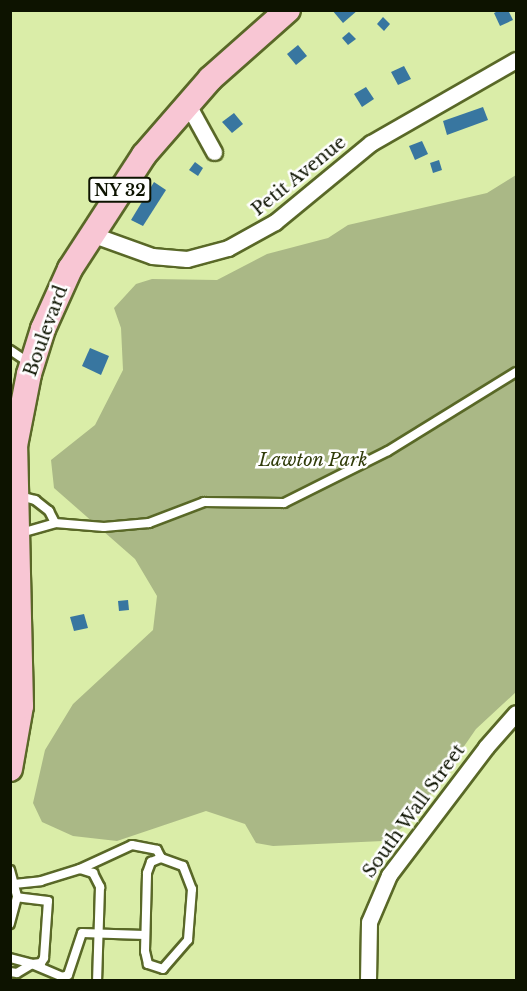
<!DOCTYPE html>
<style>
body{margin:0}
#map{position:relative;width:527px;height:991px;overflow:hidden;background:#daeda8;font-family:"Libre Baskerville",serif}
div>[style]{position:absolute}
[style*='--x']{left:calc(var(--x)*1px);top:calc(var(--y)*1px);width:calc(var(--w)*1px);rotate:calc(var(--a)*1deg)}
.green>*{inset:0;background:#aab886}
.building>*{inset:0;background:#3876a0}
.roads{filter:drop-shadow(2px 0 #596827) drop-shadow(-2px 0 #596827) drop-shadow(0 2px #596827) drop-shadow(0 -2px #596827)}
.lane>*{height:8px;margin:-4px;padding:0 4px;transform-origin:4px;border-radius:4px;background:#fff}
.street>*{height:15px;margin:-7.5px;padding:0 7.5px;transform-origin:7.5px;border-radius:7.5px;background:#fff}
.primary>*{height:24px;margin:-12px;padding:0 12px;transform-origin:12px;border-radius:12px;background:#f8c6d4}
span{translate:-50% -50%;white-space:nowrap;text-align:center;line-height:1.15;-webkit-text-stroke:5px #fff;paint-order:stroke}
.shield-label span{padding:2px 4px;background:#fff;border:2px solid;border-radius:4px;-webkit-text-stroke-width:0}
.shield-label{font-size:16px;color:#0d1300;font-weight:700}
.street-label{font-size:18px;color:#0d1300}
.park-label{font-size:18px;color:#313c0a;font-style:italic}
.frame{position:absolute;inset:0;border:12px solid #0d1300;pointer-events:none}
</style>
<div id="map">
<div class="green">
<div style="clip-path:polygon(516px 175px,516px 692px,476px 729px,413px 820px,383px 841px,273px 846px,256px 843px,245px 824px,206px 811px,117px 841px,73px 836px,42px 822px,33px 803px,45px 750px,73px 704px,153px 630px,157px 596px,135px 559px,54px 488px,51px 460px,95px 425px,123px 370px,121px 328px,114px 308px,136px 284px,152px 279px,217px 280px,267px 254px,328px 238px,348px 225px,487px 193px)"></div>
</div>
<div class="building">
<div style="clip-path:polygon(332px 10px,358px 10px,343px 23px)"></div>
<div style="clip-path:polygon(500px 10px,508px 10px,513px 20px,500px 26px,494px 13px)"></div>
<div style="clip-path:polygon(383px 17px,390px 24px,384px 31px,377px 24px)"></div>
<div style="clip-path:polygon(349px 32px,356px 39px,348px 45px,342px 38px)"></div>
<div style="clip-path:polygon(298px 45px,307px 56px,296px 65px,287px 54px)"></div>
<div style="clip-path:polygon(404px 66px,411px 79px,398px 85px,391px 72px)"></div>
<div style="clip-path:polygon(366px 87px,374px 99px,362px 107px,354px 94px)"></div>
<div style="clip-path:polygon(483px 107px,488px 120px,447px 135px,443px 121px)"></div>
<div style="clip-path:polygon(234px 113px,243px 124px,232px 133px,222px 122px)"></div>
<div style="clip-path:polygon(422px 141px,428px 154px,415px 160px,409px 146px)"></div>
<div style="clip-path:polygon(439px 160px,442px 170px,433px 173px,430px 163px)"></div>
<div style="clip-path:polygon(195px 162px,203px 168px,198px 176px,189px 170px)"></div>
<div style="clip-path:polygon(154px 182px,166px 190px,143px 226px,131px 220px)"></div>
<div style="clip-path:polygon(90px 348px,109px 356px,101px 375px,82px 366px)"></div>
<div style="clip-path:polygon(128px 600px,129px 610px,119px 611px,118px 601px)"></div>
<div style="clip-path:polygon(84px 614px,88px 628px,74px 631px,70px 617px)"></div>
</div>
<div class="roads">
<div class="lane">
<div style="--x:10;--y:350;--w:22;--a:34"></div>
<div style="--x:20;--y:496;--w:16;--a:15"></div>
<div style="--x:35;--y:500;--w:18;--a:38"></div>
<div style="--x:49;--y:511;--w:13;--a:63"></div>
<div style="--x:21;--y:533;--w:35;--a:-16"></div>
<div style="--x:55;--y:523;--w:49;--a:4.7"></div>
<div style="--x:104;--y:527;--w:45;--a:-5.1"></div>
<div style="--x:149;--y:523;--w:59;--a:-20.9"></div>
<div style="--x:204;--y:502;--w:80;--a:0.7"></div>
<div style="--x:284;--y:503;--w:116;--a:-26.6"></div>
<div style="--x:388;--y:451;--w:150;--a:-31.7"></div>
<div style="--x:161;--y:858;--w:23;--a:20"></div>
<div style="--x:183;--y:866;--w:25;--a:69"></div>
<div style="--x:192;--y:889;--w:51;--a:94.5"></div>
<div style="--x:188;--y:940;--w:38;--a:131"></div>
<div style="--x:163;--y:969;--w:16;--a:-162"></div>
<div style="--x:148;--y:964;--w:13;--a:-103"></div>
<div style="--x:145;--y:951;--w:78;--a:-88.5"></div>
<div style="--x:147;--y:873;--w:12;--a:-70"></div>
<div style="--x:151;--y:862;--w:11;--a:-22"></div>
<div style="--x:80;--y:869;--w:57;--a:-24.8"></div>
<div style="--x:132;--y:845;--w:25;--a:11"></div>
<div style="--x:157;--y:850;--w:9;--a:63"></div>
<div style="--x:10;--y:870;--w:28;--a:75"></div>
<div style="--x:17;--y:897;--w:28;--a:105"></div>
<div style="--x:14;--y:884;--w:27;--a:-6"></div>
<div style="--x:41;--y:881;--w:41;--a:-17.1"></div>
<div style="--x:80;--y:869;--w:14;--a:17"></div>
<div style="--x:93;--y:873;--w:16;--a:63"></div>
<div style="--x:100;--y:887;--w:93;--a:91.8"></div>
<div style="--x:10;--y:958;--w:23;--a:15"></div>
<div style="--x:32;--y:964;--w:9;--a:-6"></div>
<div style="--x:41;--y:963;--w:6;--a:-59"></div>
<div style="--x:44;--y:958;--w:57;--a:-86"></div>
<div style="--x:48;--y:901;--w:31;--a:-173"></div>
<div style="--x:10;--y:972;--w:7;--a:8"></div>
<div style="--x:17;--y:973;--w:17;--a:-31"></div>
<div style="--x:32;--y:964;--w:33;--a:23"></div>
<div style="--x:62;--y:977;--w:6;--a:-18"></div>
<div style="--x:68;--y:975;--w:44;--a:-71.6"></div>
<div style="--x:82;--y:933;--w:63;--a:1.8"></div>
</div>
<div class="street">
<div style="--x:187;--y:103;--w:56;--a:61.1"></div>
<div style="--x:91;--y:234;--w:65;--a:19.8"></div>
<div style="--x:152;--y:256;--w:35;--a:5"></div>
<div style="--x:187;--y:259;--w:42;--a:-15"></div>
<div style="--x:228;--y:248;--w:54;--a:-29"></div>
<div style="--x:275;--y:222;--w:124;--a:-39.5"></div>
<div style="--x:371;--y:143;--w:167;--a:-29.8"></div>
<div style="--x:368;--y:980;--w:58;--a:-89"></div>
<div style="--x:369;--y:922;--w:51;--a:-66.9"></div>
<div style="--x:389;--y:875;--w:161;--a:-52.8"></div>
<div style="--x:486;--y:747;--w:45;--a:-48.6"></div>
</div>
<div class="primary">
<div style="--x:10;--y:769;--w:64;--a:-80.1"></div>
<div style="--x:21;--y:706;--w:260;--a:-91.3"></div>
<div style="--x:15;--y:446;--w:73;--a:-79"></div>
<div style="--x:29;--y:374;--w:47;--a:-72.7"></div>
<div style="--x:43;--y:329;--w:66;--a:-65.8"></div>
<div style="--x:70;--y:269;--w:136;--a:-57"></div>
<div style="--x:144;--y:155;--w:101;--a:-49"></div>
<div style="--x:210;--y:79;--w:104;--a:-41.5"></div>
</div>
</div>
<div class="shield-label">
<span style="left:120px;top:190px">NY 32</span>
</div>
<div class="street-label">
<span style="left:299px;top:176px;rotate:-39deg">Petit Avenue</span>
<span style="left:46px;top:331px;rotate:-70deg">Boulevard</span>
<span style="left:414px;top:811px;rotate:-54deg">South Wall Street</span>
</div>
<div class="park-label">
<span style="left:313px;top:460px">Lawton Park</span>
</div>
<div class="frame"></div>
</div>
